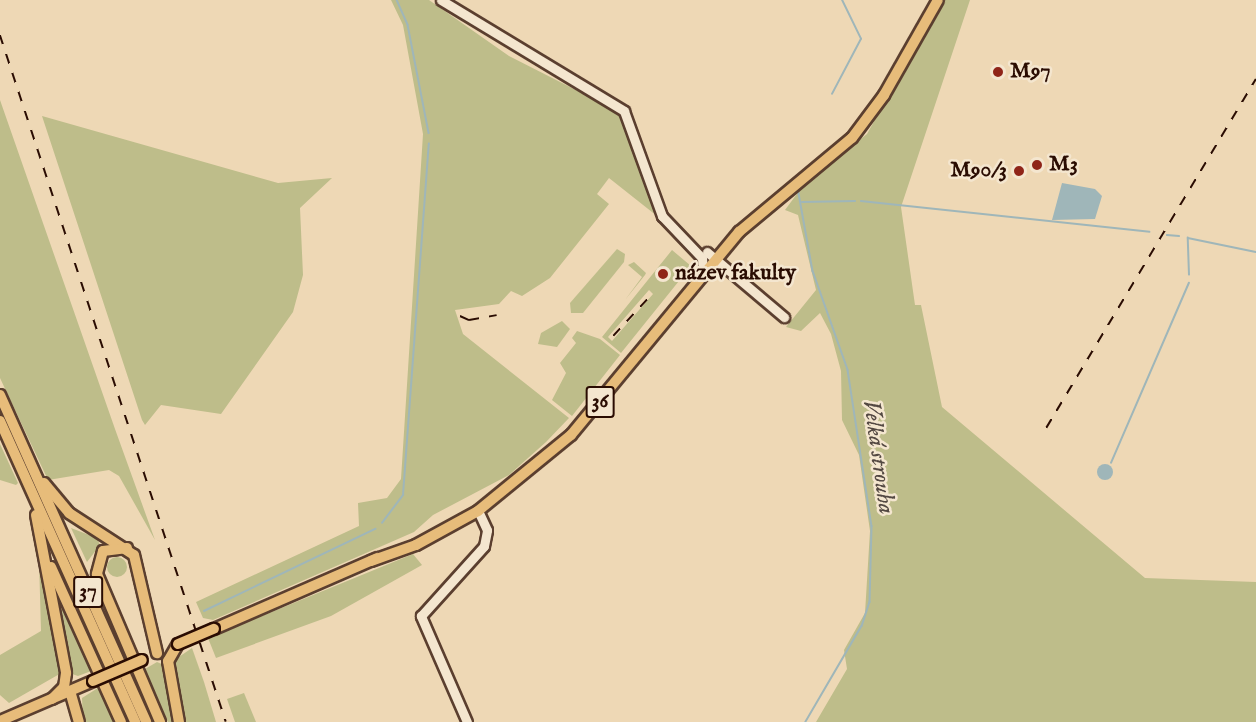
<!DOCTYPE html>
<meta charset="utf-8">
<style>
body{margin:0}
#map{position:relative;width:1256px;height:722px;overflow:hidden;background:#eed8b5;font-family:"IM FELL English",serif}
div>[style]{position:absolute}
[style*='--x']{left:calc(var(--x)*1px);top:calc(var(--y)*1px);width:calc(var(--w)*1px);rotate:calc(var(--a)*1deg)}
.green>*{inset:0;background:#bebd8a}
.round{border-radius:50%}
.water>*{inset:0;background:#9fb6b9}
.stream>*{height:1.5px;margin:-0.75px;padding:0 0.75px;transform-origin:0.75px;border-radius:0.75px;background:#9fb6b9}
.roads{filter:drop-shadow(2px 0 #5b3f2f) drop-shadow(-2px 0 #5b3f2f) drop-shadow(0 2px #5b3f2f) drop-shadow(0 -2px #5b3f2f)}
.minor>*{height:9px;margin:-4.5px;padding:0 4.5px;transform-origin:4.5px;border-radius:4.5px;background:#f4e6cf}
.major>*{height:10px;margin:-5px;padding:0 5px;transform-origin:5px;border-radius:5px;background:#e7bc7a}
.rail>*{height:1.5px;margin-top:-0.75px;transform-origin:0;background:repeating-linear-gradient(90deg,#2a0c02 0 10px,transparent 0 20px)}
.bridges{filter:drop-shadow(2px 0 #2a0c02) drop-shadow(-2px 0 #2a0c02) drop-shadow(0 2px #2a0c02) drop-shadow(0 -2px #2a0c02)}
.major-bridge>*{height:10px;margin:-5px;padding:0 5px;transform-origin:5px;border-radius:5px;background:#e7bc7a}
.dots>*{width:16px;height:16px;translate:-50% -50%;box-sizing:border-box;border:3px solid #f4e6cf;border-radius:50%}
span{translate:-50% -50%;white-space:nowrap;text-align:center;line-height:1.15;-webkit-text-stroke:5px #f4e6cf;paint-order:stroke}
.shield-label span{padding:2px 4px;background:#f4e6cf;border:2px solid;border-radius:4px;-webkit-text-stroke-width:0}
.shield-label{font-size:21px;color:#2a0c02;font-weight:700}
.poi-label{font-size:22px;color:#2a0c02;font-weight:700}
.left{translate:0 -50%;text-align:left}
.right{translate:-100% -50%;text-align:right}
.water-label{font-size:24px;color:#534842;font-style:italic}
</style>
<div id="map">
<div class="green">
<div style="clip-path:polygon(391px 0,429px 0,509px 56px,625px 115px,657px 216px,609px 178px,597px 194px,609px 204px,550px 278px,522px 296px,511px 291px,499px 304px,455px 310px,463px 334px,569px 418px,546px 442px,509px 475px,433px 515px,414px 532px,213px 620px,203px 618px,196px 602px,359px 526px,358px 503px,387px 498px,401px 479px,423px 134px,403px 25px)"></div>
<div style="clip-path:polygon(942px 0,970px 0,901px 207px,915px 305px,921px 305px,942px 407px,1145px 578px,1256px 582px,1256px 722px,816px 722px,847px 669px,844px 650px,865px 613px,870px 531px,859px 455px,842px 420px,841px 371px,831px 334px,820px 313px,801px 331px,786px 327px,816px 290px,798px 215px,785px 210px,805px 183px,867px 134px)"></div>
<div style="clip-path:polygon(0 100px,115px 429px,155px 540px,119px 476px,109px 470px,48px 480px,0 378px)"></div>
<div style="clip-path:polygon(42px 116px,278px 183px,332px 178px,300px 208px,303px 275px,293px 312px,221px 414px,161px 405px,145px 425px,142px 420px)"></div>
<div style="clip-path:polygon(617px 249px,625px 254px,624px 262px,583px 313px,571px 313px,570px 303px)"></div>
<div style="clip-path:polygon(evenodd,672px 250px,691px 266px,621px 353px,602px 337px,672px 250px,649px 290px,653px 294px,612px 341px,608px 337px,649px 290px)"></div>
<div style="clip-path:polygon(634px 262px,646px 273px,645px 275px,625px 300px,642px 277px,628px 265px)"></div>
<div style="clip-path:polygon(562px 321px,570px 329px,557px 347px,538px 344px,541px 333px)"></div>
<div style="clip-path:polygon(577px 331px,600px 339px,620px 355px,572px 416px,552px 400px,566px 373px,560px 363px,576px 343px,572px 338px)"></div>
<div style="clip-path:polygon(0 444px,18px 483px,16px 485px,0 480px)"></div>
<div style="clip-path:polygon(71px 528px,97px 538px,100px 545px,87px 562px)"></div>
<div style="clip-path:polygon(413px 554px,422px 565px,331px 616px,216px 658px,208px 638px)"></div>
<div class="round" style="left:107px;top:557px;width:20px;height:20px"></div>
<div style="clip-path:polygon(39px 560px,63px 672px,9px 703px,0 695px,0 655px,41px 631px)"></div>
<div style="clip-path:polygon(51px 575px,94px 670px,78px 676px,72px 674px)"></div>
<div style="clip-path:polygon(192px 648px,204px 682px,216px 722px,183px 722px,173px 661px)"></div>
<div style="clip-path:polygon(157px 662px,164px 665px,174px 722px,168px 722px,145px 669px)"></div>
<div style="clip-path:polygon(101px 686px,117px 722px,83px 722px,82px 698px)"></div>
<div style="clip-path:polygon(244px 693px,256px 722px,235px 722px,227px 699px)"></div>
</div>
<div class="water">
<div style="clip-path:polygon(1062px 183px,1095px 189px,1102px 196px,1095px 219px,1052px 220px)"></div>
<div class="round" style="left:1097px;top:464px;width:16px;height:16px"></div>
</div>
<div class="stream">
<div style="--x:397;--y:0;--w:27;--a:66"></div>
<div style="--x:408;--y:25;--w:110;--a:79"></div>
<div style="--x:832;--y:94;--w:62;--a:-62.2"></div>
<div style="--x:861;--y:39;--w:43;--a:-116"></div>
<div style="--x:798;--y:188;--w:84;--a:79.8"></div>
<div style="--x:813;--y:271;--w:105;--a:70.5"></div>
<div style="--x:848;--y:370;--w:158;--a:81.3"></div>
<div style="--x:872;--y:526;--w:76;--a:91.5"></div>
<div style="--x:870;--y:602;--w:25;--a:108"></div>
<div style="--x:862;--y:626;--w:111;--a:120.3"></div>
<div style="--x:861;--y:201;--w:290;--a:6.1"></div>
<div style="--x:802;--y:202;--w:53;--a:-1.1"></div>
<div style="--x:1167;--y:235;--w:12;--a:5"></div>
<div style="--x:1189;--y:275;--w:37;--a:-92"></div>
<div style="--x:1188;--y:238;--w:69;--a:11.6"></div>
<div style="--x:1111;--y:463;--w:196;--a:-66.6"></div>
<div style="--x:382;--y:523;--w:35;--a:-53"></div>
<div style="--x:403;--y:495;--w:352;--a:-85.8"></div>
<div style="--x:204;--y:611;--w:190;--a:-25.6"></div>
</div>
<div class="roads">
<div class="minor">
<div style="--x:441;--y:0;--w:214;--a:31.2"></div>
<div style="--x:624;--y:111;--w:112;--a:70.1"></div>
<div style="--x:662;--y:216;--w:58;--a:46.4"></div>
<div style="--x:702;--y:258;--w:16;--a:86"></div>
<div style="--x:707;--y:252;--w:101;--a:40.2"></div>
<div style="--x:467;--y:722;--w:116;--a:-113.5"></div>
<div style="--x:421;--y:616;--w:94;--a:-48"></div>
<div style="--x:484;--y:546;--w:16;--a:-79"></div>
<div style="--x:487;--y:530;--w:21;--a:-115"></div>
</div>
<div class="major">
<div style="--x:0;--y:395;--w:358;--a:65.9"></div>
<div style="--x:0;--y:421;--w:330;--a:65.8"></div>
<div style="--x:44;--y:483;--w:39;--a:50"></div>
<div style="--x:69;--y:513;--w:77;--a:32.9"></div>
<div style="--x:134;--y:555;--w:101;--a:76.8"></div>
<div style="--x:36;--y:515;--w:161;--a:79.2"></div>
<div style="--x:66;--y:673;--w:14;--a:98"></div>
<div style="--x:64;--y:687;--w:17;--a:135"></div>
<div style="--x:127;--y:548;--w:24;--a:173"></div>
<div style="--x:103;--y:551;--w:24;--a:105"></div>
<div style="--x:97;--y:574;--w:161;--a:66.9"></div>
<div style="--x:371;--y:561;--w:48;--a:-19.6"></div>
<div style="--x:416;--y:545;--w:71;--a:-28.7"></div>
<div style="--x:478;--y:511;--w:120;--a:-39.3"></div>
<div style="--x:571;--y:435;--w:264;--a:-50.4"></div>
<div style="--x:739;--y:232;--w:147;--a:-39.8"></div>
<div style="--x:852;--y:138;--w:54;--a:-53.3"></div>
<div style="--x:884;--y:95;--w:109;--a:-60.4"></div>
<div style="--x:51;--y:567;--w:170;--a:65.7"></div>
<div style="--x:214;--y:629;--w:178;--a:-23.5"></div>
<div style="--x:178;--y:644;--w:20;--a:120"></div>
<div style="--x:168;--y:661;--w:62;--a:79.8"></div>
<div style="--x:70;--y:691;--w:32;--a:74"></div>
<div style="--x:0;--y:721;--w:101;--a:-23.3"></div>
</div>
</div>
<div class="rail">
<div style="--x:0;--y:35;--w:723;--a:71.79"></div>
<div style="--x:460;--y:316;--w:10;--a:24"></div>
<div style="--x:469;--y:320;--w:28;--a:-10"></div>
<div style="--x:613;--y:336;--w:57;--a:-47.1"></div>
<div style="--x:1046;--y:428;--w:407;--a:-59"></div>
</div>
<div class="bridges">
<div class="major-bridge">
<div style="--x:178;--y:644;--w:39;--a:-23"></div>
<div style="--x:93;--y:681;--w:53;--a:-23.2"></div>
</div>
</div>
<div class="dots">
<div style="left:998px;top:72px;background:#8f2418"></div>
<div style="left:1037px;top:165px;background:#8f2418"></div>
<div style="left:1019px;top:171px;background:#8f2418"></div>
<div style="left:663px;top:274px;background:#8f2418"></div>
</div>
<div class="shield-label">
<span style="left:600px;top:402px">36</span>
<span style="left:88px;top:592px">37</span>
</div>
<div class="poi-label">
<span class="left" style="left:1010px;top:72px">M97</span>
<span class="left" style="left:1049px;top:165px">M3</span>
<span class="right" style="left:1007px;top:171px">M90/3</span>
<span class="left" style="left:675px;top:274px">název fakulty</span>
</div>
<div class="water-label">
<span style="left:878px;top:457px;rotate:82deg">Velká strouha</span>
</div>
</div>
